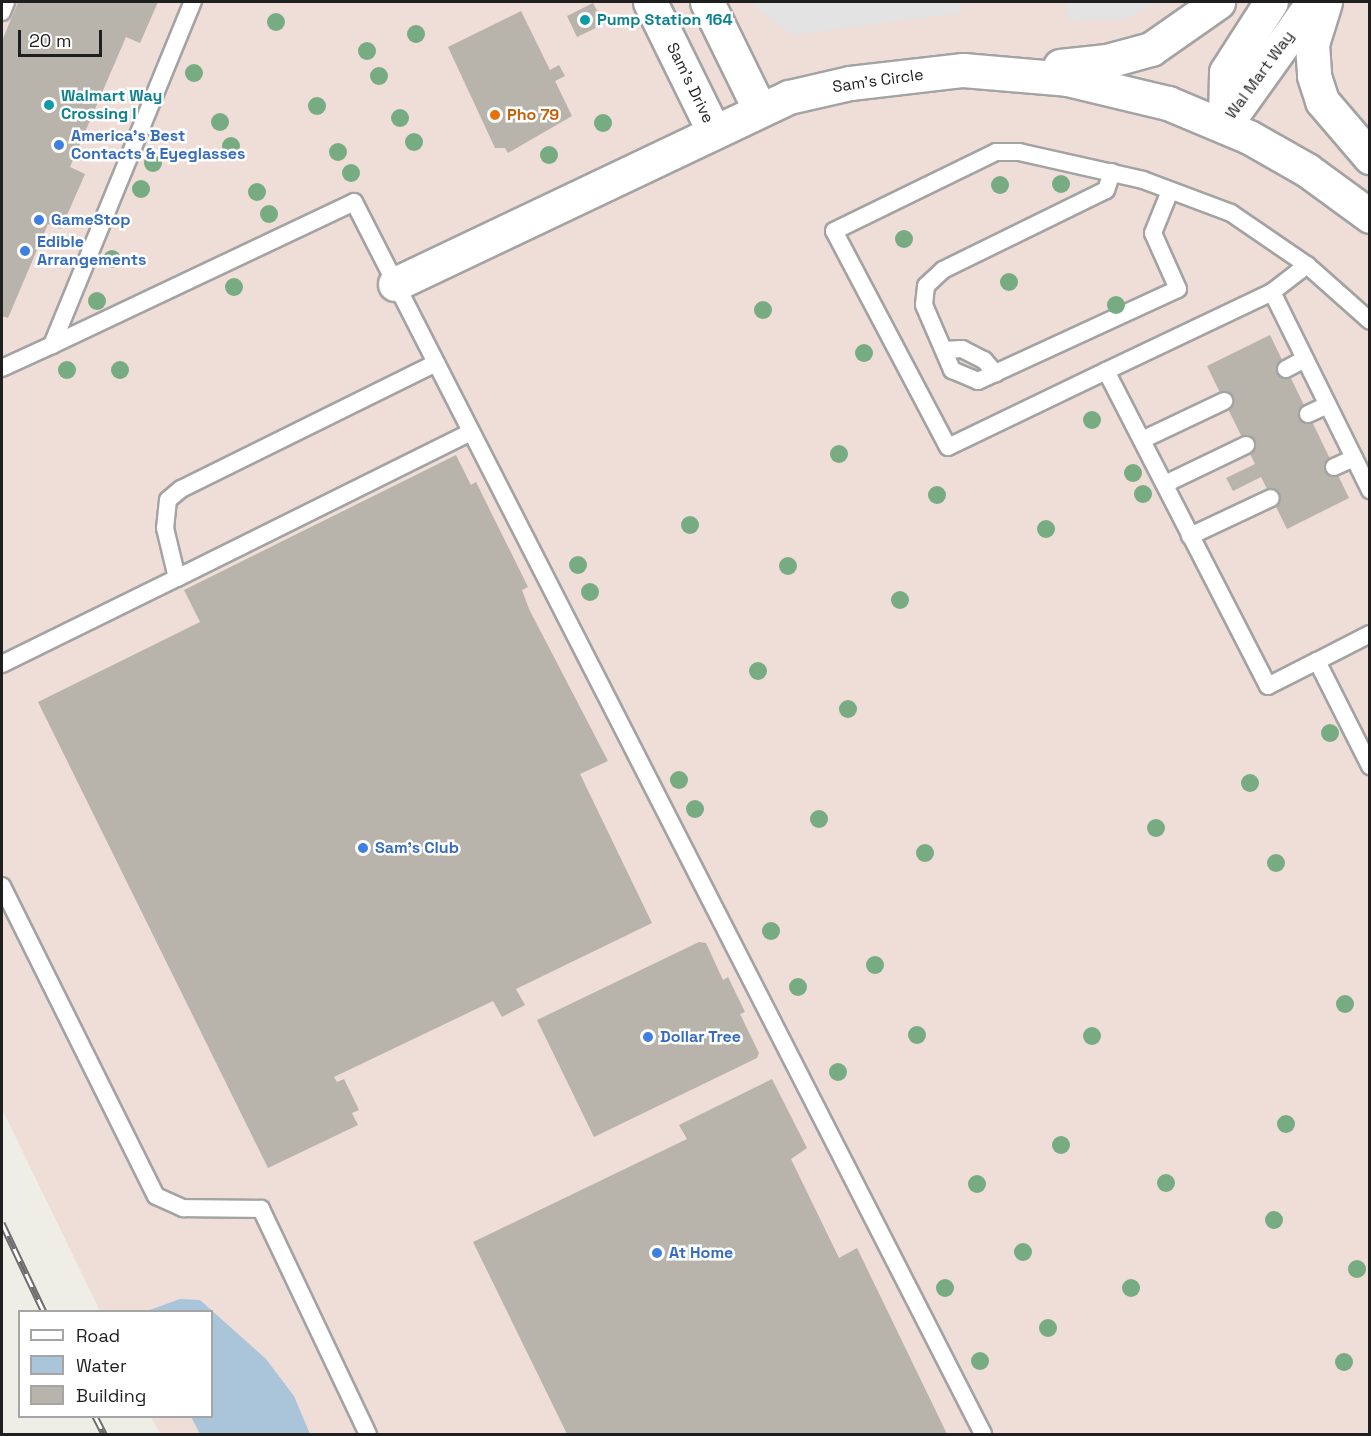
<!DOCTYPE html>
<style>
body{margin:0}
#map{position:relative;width:1371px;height:1436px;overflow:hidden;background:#efeee6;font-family:"Space Grotesk",sans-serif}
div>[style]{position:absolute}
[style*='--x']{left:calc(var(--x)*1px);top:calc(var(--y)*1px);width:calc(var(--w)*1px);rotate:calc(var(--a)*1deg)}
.commercial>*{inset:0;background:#efddd7}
.parking>*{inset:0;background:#e3e3e3}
.water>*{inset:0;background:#aac5d9}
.building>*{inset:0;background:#b8b4ac}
.roads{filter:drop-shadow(2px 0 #a3a3a3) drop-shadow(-2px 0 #a3a3a3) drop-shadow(0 2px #a3a3a3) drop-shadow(0 -2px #a3a3a3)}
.lane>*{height:16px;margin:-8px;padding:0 8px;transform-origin:8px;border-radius:8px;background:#fff}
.street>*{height:33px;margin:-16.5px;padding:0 16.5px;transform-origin:16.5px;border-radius:16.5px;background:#fff}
.rail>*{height:7px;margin-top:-3.5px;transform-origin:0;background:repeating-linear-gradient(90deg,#fff 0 14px,#6d6d6d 0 28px);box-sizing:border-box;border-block:2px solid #6d6d6d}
.trees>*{width:18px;height:18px;margin:-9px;border-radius:50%;background:#77ac82}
.dots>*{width:16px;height:16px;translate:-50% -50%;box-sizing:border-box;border:3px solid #fff;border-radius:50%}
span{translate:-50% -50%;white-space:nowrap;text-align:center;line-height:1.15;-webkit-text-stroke:5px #fff;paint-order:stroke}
.culture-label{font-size:16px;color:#0d838f;font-weight:700}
.left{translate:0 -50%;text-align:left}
.street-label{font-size:16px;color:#1f1f1f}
.food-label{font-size:16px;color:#c56008;font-weight:700}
.shop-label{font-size:16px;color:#366cbe;font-weight:700}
.frame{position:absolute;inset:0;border:3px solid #1f1f1f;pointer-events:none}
.legend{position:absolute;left:18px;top:1310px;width:195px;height:108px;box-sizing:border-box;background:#fff;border:2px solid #a5a5a5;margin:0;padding:8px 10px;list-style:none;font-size:18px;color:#1f1f1f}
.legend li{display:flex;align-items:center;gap:12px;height:30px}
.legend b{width:30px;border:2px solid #a5a5a5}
.scale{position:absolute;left:18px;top:30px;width:84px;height:27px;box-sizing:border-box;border:3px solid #1f1f1f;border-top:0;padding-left:8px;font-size:18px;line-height:21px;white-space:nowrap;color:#1f1f1f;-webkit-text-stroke:4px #fff;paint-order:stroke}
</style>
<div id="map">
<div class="commercial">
<div style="clip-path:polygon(2px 2px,1369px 2px,1369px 1434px,160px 1434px,151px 1417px,212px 1416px,212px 1312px,100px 1311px,2px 1109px)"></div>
</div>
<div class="parking">
<div style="clip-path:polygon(754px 2px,960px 2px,961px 13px,794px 35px,759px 11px)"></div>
<div style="clip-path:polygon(1068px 2px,1158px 2px,1124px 20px,1067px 21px)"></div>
</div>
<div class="water">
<div style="clip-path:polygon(180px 1299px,200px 1300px,266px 1359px,294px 1396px,310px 1434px,200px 1434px,191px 1417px,212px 1416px,212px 1312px,147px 1311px)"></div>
</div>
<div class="building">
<div style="clip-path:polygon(18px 2px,158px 2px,140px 43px,126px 37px,70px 167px,85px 174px,61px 229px,48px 224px,8px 318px,2px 316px,2px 41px)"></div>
<div style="clip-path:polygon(593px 3px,604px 24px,577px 37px,567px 16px)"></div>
<div style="clip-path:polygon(521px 11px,550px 70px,559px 65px,565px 76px,555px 81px,572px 116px,508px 153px,505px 148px,495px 148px,448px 47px)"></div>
<div style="clip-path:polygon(1270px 335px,1349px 498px,1287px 529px,1261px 477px,1233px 491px,1226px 478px,1255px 464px,1207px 366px)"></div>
<div style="clip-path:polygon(456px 455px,471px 485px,476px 482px,528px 587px,522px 590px,529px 609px,608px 761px,580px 774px,652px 923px,516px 989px,525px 1005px,502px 1017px,493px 1001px,334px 1077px,337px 1082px,344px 1079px,359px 1110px,352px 1113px,358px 1125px,268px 1168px,38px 702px,200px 622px,184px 590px)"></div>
<div style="clip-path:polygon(699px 942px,706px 943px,723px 980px,728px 977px,745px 1012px,740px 1014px,759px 1053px,757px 1058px,594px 1137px,537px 1020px)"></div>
<div style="clip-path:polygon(772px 1079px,807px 1148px,791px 1159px,839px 1258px,857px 1248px,947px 1434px,567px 1434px,473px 1242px,687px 1139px,679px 1125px)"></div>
</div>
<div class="roads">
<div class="lane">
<div style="--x:2;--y:12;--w:11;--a:-68"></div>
<div style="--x:1112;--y:172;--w:19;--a:108"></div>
<div style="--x:1106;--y:190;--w:182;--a:153.9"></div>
<div style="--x:943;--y:270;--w:23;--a:137"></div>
<div style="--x:926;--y:286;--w:19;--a:96"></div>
<div style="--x:924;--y:305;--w:71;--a:66.7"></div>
<div style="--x:952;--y:370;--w:28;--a:23"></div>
<div style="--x:978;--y:381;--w:220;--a:-24.7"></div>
<div style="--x:1178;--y:289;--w:61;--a:-114.1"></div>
<div style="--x:1153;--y:233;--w:45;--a:-68"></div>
<div style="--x:1272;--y:292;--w:44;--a:-37.6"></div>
<div style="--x:1307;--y:265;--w:84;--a:41.6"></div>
<div style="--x:52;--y:345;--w:334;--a:-25.3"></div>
<div style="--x:354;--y:202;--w:1383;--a:62.95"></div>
<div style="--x:944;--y:350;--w:18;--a:-3"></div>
<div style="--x:962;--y:349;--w:25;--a:27"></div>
<div style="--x:984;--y:360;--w:18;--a:49"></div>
<div style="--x:436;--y:363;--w:284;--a:153.7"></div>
<div style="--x:181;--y:489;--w:17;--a:140"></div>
<div style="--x:168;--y:500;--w:28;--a:96"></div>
<div style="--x:165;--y:528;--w:51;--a:76.5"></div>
<div style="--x:177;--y:578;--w:328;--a:-26.4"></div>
<div style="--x:2;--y:368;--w:55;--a:-24.7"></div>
<div style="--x:52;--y:345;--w:371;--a:-67.7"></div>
<div style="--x:1286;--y:369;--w:21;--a:-28"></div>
<div style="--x:1106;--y:371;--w:175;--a:154.3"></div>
<div style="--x:948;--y:447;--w:244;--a:-117.8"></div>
<div style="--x:834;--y:231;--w:180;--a:-26"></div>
<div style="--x:996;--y:152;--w:23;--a:0"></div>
<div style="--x:1019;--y:152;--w:127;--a:12.7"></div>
<div style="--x:1143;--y:180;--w:94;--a:20.6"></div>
<div style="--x:1231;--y:213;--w:92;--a:34.4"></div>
<div style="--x:1308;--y:414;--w:21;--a:-25"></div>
<div style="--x:1142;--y:440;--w:91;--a:-25.4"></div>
<div style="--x:1334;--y:467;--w:22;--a:-24"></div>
<div style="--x:1165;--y:484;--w:90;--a:-25.7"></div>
<div style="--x:1190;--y:536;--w:89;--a:-25.1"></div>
<div style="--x:1370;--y:634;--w:59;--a:153"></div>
<div style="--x:1317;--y:661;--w:118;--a:63.2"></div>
<div style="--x:1317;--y:661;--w:55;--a:153"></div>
<div style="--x:1268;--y:686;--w:354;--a:-117.2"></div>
<div style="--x:1106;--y:371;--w:184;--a:-25.4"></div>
<div style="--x:1272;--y:292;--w:221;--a:63.7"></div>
<div style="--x:2;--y:664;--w:195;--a:-26.2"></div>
<div style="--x:2;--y:886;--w:346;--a:63.6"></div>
<div style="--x:156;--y:1196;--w:30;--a:24"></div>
<div style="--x:183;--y:1208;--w:78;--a:0.7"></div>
<div style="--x:261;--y:1209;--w:249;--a:64.6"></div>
</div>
<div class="street">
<div style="--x:650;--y:2;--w:145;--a:63.8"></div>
<div style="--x:707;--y:2;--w:120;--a:63.9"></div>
<div style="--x:1325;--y:2;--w:44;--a:107.2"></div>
<div style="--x:1312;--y:44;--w:32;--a:86"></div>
<div style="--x:1314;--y:76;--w:26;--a:72"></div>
<div style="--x:1322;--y:101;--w:74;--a:49.4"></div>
<div style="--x:1060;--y:66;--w:47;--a:-6.1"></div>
<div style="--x:1107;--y:61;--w:46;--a:-15.3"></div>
<div style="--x:1151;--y:49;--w:82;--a:-35"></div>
<div style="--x:1225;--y:125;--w:151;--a:-54.4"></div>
<div style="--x:1225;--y:125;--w:53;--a:-88.9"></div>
<div style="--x:1226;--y:72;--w:83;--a:-57.3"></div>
<div style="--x:395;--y:284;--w:436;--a:-25.4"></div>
<div style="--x:789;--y:97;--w:63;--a:-12.9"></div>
<div style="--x:850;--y:83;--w:114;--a:-6.6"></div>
<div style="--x:963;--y:70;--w:104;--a:4.9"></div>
<div style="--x:1067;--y:79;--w:104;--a:13.4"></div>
<div style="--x:1168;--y:103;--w:88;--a:22.8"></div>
<div style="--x:1249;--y:137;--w:67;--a:29.6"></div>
<div style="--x:1307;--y:170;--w:78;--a:36.1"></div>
</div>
</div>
<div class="rail">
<div style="--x:2;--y:1223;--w:98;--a:64.7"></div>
<div style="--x:95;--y:1416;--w:20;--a:63"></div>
</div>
<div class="trees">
<div style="left:276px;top:22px"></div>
<div style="left:416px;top:34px"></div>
<div style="left:367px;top:51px"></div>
<div style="left:194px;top:73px"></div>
<div style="left:379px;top:76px"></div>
<div style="left:317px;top:106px"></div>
<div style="left:400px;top:118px"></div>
<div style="left:220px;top:122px"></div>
<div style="left:603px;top:123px"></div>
<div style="left:414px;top:142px"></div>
<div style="left:231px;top:146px"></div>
<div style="left:338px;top:152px"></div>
<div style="left:549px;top:155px"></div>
<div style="left:153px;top:163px"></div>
<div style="left:351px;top:173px"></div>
<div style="left:1061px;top:184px"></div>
<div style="left:1000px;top:185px"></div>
<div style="left:141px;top:189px"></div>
<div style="left:257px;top:192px"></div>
<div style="left:269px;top:214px"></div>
<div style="left:904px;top:239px"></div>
<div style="left:112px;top:259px"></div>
<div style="left:1009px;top:282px"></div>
<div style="left:234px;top:287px"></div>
<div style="left:97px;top:301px"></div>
<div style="left:1116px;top:305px"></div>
<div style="left:763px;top:310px"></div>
<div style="left:864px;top:353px"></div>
<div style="left:67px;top:370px"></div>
<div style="left:120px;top:370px"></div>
<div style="left:1092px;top:420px"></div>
<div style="left:839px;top:454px"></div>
<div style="left:1133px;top:473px"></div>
<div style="left:1143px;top:494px"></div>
<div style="left:937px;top:495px"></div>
<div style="left:690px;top:525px"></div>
<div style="left:1046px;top:529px"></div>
<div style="left:578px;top:565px"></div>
<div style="left:788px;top:566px"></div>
<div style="left:590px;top:592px"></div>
<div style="left:900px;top:600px"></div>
<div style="left:758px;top:671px"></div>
<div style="left:848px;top:709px"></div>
<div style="left:1330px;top:733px"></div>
<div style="left:679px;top:780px"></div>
<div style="left:1250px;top:783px"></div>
<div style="left:695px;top:809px"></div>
<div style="left:819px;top:819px"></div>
<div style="left:1156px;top:828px"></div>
<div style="left:925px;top:853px"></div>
<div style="left:1276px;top:863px"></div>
<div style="left:771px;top:931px"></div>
<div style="left:875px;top:965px"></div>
<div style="left:798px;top:987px"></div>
<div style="left:1345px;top:1004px"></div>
<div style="left:917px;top:1035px"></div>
<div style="left:1092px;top:1036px"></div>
<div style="left:838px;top:1072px"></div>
<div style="left:1286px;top:1124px"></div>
<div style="left:1061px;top:1145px"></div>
<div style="left:1166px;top:1183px"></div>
<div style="left:977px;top:1184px"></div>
<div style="left:1274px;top:1220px"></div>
<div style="left:1023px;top:1252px"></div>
<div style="left:1357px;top:1269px"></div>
<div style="left:945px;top:1288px"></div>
<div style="left:1131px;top:1288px"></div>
<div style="left:1048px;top:1328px"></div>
<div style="left:980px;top:1361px"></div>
<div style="left:1344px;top:1362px"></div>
</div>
<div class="dots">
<div style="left:585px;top:20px;background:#0f9aa8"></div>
<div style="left:49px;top:105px;background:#0f9aa8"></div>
<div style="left:495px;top:115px;background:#e8710a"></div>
<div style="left:59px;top:145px;background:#3f7fe0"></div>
<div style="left:39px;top:220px;background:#3f7fe0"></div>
<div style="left:25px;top:251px;background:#3f7fe0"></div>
<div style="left:363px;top:848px;background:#3f7fe0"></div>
<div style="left:648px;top:1037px;background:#3f7fe0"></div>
<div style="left:657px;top:1253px;background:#3f7fe0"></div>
</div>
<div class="culture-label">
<span class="left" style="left:597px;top:20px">Pump Station 164</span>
<span class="left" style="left:61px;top:105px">Walmart Way<br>Crossing I</span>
</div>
<div class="street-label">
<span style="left:1260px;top:75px;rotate:-54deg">Wal Mart Way</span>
<span style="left:878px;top:81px;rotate:-8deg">Sam's Circle</span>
<span style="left:690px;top:83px;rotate:64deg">Sam's Drive</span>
</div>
<div class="food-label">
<span class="left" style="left:507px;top:115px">Pho 79</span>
</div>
<div class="shop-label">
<span class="left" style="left:71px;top:145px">America's Best<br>Contacts &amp; Eyeglasses</span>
<span class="left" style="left:51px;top:220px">GameStop</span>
<span class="left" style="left:37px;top:251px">Edible<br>Arrangements</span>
<span class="left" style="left:375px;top:848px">Sam's Club</span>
<span class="left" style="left:660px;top:1037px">Dollar Tree</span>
<span class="left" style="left:669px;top:1253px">At Home</span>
</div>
<div class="frame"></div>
<ul class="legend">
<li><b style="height:8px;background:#fff"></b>Road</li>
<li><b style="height:16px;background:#aac5d9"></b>Water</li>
<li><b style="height:16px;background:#b8b4ac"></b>Building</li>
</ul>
<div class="scale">20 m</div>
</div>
